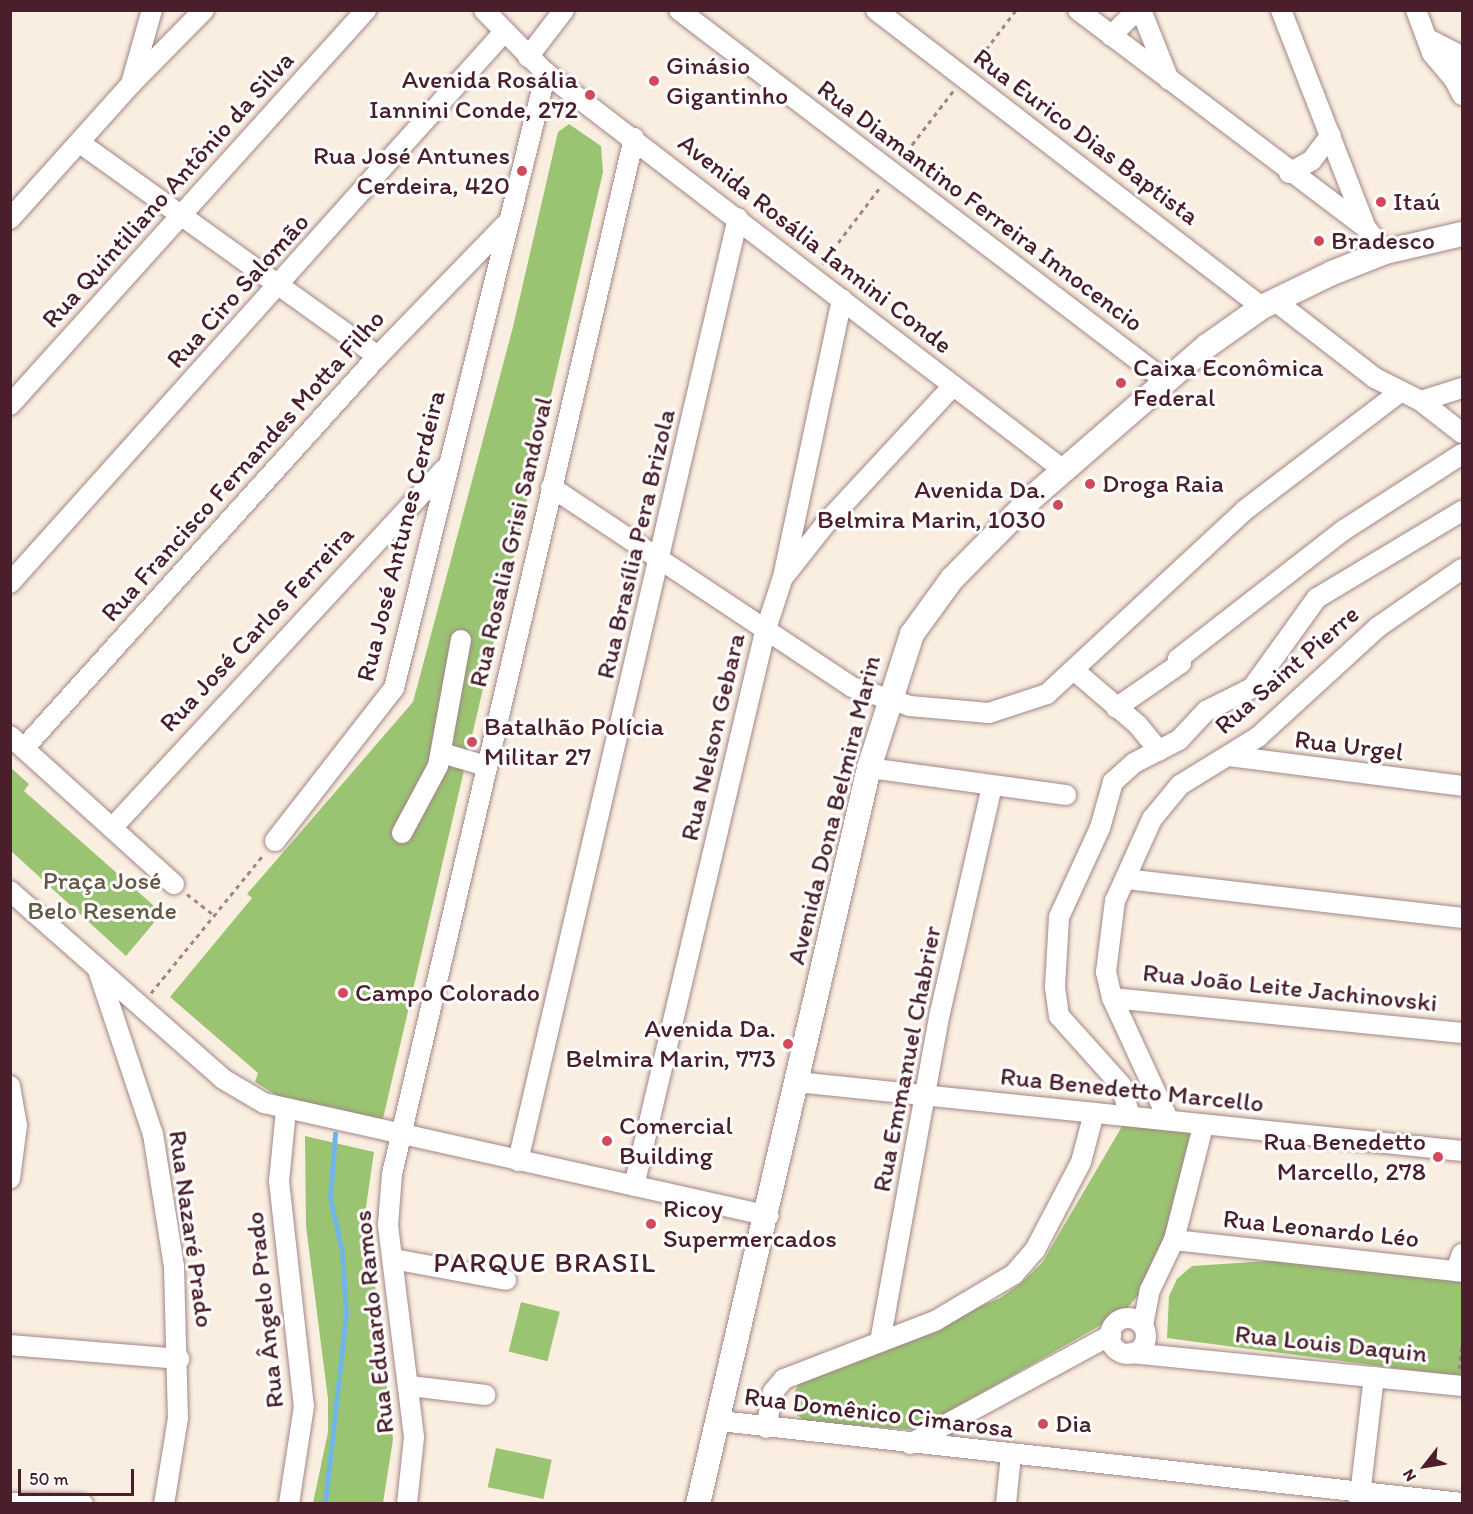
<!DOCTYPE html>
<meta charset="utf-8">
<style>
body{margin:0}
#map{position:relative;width:1473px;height:1514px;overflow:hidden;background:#faeee0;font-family:Itim,sans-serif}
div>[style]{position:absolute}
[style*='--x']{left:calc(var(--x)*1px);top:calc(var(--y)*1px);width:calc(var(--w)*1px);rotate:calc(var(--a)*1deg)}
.green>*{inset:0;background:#9ac471;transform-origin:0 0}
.stream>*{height:4.5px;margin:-2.25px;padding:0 2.25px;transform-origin:2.25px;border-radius:2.25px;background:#6fb6e6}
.path>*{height:3px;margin-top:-1.5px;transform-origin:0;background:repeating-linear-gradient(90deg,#a28686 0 4.5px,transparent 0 9px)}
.roads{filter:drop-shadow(0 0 2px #a28686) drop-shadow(0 0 2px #a28686)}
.minor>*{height:20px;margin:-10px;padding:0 10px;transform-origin:10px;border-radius:10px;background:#fff}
.minor>.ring{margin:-10px;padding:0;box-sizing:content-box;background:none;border:20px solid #fff;border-radius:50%}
.major>*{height:24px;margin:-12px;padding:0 12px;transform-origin:12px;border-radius:12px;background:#fff}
.dots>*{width:16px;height:16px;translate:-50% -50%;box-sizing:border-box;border:3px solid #fff;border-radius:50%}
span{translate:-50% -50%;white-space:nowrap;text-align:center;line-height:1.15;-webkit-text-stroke:6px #fff;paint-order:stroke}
.poi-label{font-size:26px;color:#4a1f2b}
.left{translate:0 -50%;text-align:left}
.right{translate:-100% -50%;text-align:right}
.street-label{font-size:26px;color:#4a1f2b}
.park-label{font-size:26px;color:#665944}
.quarter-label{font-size:28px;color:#4a1f2b;letter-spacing:1.5px}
.frame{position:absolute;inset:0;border:12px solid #4a1f2b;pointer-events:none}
.north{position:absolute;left:1395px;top:1436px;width:60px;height:60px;-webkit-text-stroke:4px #fff;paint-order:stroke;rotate:239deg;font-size:16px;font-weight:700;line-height:24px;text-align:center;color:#4a1f2b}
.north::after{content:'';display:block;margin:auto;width:21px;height:27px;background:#4a1f2b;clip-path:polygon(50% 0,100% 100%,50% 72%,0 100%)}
.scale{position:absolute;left:18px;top:1469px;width:116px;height:27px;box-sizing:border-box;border:3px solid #4a1f2b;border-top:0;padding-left:8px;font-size:18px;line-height:21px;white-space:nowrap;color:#4a1f2b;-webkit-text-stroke:4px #fff;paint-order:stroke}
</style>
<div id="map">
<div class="green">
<i style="clip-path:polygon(569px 124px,601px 146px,603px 172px,382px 1123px,281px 1098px,255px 1082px,258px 1073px,170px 997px,252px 898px,247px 894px,413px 702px,513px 327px,558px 132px)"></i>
<i style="clip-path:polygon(11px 768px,29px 784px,24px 791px,162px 913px,126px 956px,11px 851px)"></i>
<i style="clip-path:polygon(1124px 1123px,1195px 1133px,1166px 1245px,1146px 1286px,1124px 1312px,916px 1430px,807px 1422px,797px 1415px,792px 1397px,799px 1383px,1000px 1298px,1020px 1284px,1042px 1263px)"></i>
<i style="clip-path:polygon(305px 1136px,374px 1152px,366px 1207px,393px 1439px,383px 1503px,313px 1503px,328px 1432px,328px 1399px,306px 1226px)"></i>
<i style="clip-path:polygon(1285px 1260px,1462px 1281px,1462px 1377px,1167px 1338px,1169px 1296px,1177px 1279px,1192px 1266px)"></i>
<i style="left:521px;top:1302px;width:40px;height:51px;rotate:14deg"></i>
<i style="left:496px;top:1448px;width:57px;height:40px;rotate:12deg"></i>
</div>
<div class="stream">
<i style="--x:325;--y:1504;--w:192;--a:-83.7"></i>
<i style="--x:346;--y:1313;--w:60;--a:-93.8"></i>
<i style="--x:342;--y:1253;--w:56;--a:-102.3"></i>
<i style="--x:330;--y:1198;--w:64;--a:-85.5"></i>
</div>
<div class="path">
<i style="--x:975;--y:64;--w:68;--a:-52.8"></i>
<i style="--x:901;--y:159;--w:87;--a:-52.5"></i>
<i style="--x:822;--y:264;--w:98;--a:-52.9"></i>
<i style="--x:187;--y:894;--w:36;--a:38"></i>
<i style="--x:151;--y:993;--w:179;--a:-50.9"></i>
<i style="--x:1459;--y:1369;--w:27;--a:-84"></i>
</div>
<div class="roads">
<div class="minor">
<i style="--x:484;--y:10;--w:88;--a:45.5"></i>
<i style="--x:546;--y:73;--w:650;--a:37.5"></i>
<i style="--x:679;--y:10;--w:609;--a:37.32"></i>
<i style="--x:876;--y:10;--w:487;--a:37.6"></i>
<i style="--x:1078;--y:10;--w:361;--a:37.1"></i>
<i style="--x:1366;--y:228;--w:31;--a:52"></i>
<i style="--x:1141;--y:10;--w:75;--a:68.2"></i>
<i style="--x:1281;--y:10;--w:234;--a:68.7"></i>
<i style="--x:1416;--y:10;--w:46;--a:69.6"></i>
<i style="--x:1432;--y:53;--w:34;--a:50"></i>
<i style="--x:1111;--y:36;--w:37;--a:-45"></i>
<i style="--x:1430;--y:40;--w:36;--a:27"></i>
<i style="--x:528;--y:57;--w:59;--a:-52.5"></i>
<i style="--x:1462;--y:60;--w:21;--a:113"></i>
<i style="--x:1454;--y:79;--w:18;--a:63"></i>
<i style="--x:131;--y:84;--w:104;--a:-45.4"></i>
<i style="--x:80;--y:143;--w:366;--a:35.6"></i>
<i style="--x:1289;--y:173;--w:26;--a:-29"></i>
<i style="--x:1312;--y:160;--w:31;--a:-53"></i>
<i style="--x:10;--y:219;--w:181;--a:-48.1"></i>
<i style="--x:131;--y:84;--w:77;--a:-74.2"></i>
<i style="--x:1274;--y:300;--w:128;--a:37.7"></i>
<i style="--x:1375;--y:378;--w:51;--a:26.6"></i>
<i style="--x:1421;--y:401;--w:52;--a:38"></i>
<i style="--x:1421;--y:401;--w:43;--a:-17.6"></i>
<i style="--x:10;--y:405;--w:532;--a:-47.97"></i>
<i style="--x:551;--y:487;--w:361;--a:33.6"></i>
<i style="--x:852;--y:687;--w:61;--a:18.1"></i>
<i style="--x:910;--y:706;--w:79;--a:5.1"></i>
<i style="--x:989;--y:713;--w:61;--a:-18.1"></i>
<i style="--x:1047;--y:694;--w:270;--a:-42.9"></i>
<i style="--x:1245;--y:510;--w:195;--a:-37.3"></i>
<i style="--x:785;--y:575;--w:66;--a:-51.7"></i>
<i style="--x:826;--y:523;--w:187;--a:-47.2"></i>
<i style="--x:10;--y:583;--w:740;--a:-48.12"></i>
<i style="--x:1075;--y:671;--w:83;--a:40.6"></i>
<i style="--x:1138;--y:725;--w:33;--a:51"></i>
<i style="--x:1116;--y:708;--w:79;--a:-34.7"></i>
<i style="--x:1181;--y:663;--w:5;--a:-127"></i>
<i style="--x:1178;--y:659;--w:210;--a:-37.9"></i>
<i style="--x:1344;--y:530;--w:140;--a:-32.8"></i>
<i style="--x:10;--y:736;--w:221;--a:42.1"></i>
<i style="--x:24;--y:748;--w:528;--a:-47.92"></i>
<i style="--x:378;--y:356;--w:182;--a:-45.9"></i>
<i style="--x:442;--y:753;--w:46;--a:16.5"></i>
<i style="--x:1229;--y:756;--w:235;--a:7.3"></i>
<i style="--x:869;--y:768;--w:199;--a:7.8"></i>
<i style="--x:112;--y:828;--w:490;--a:-47.2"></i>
<i style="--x:402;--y:833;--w:76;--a:-61.8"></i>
<i style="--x:438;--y:766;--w:128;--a:-79.7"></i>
<i style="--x:275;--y:841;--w:194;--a:-52.1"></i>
<i style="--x:394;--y:688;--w:634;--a:-76.12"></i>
<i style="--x:1126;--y:879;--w:338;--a:6.6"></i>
<i style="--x:10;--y:891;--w:284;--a:41.4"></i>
<i style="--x:223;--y:1079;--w:48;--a:30.3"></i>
<i style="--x:264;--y:1103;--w:517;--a:12.61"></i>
<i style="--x:98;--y:970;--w:173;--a:71.5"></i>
<i style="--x:153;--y:1134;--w:135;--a:81"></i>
<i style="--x:174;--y:1267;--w:151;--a:88.5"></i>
<i style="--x:178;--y:1418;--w:87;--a:99.2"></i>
<i style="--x:1112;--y:998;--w:352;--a:5.7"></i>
<i style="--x:797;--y:1082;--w:669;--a:5.92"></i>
<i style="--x:10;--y:1086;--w:40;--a:80"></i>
<i style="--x:17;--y:1125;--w:54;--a:97.4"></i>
<i style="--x:286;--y:1110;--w:71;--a:95.6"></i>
<i style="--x:279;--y:1181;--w:226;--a:83.7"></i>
<i style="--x:304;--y:1406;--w:99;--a:98.7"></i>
<i style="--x:1129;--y:1113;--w:29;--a:-106"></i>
<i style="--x:1121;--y:1085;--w:93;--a:-131.9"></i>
<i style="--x:1059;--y:1016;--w:29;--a:-98"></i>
<i style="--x:1055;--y:987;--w:70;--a:-86.7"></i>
<i style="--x:1059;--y:917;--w:98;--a:-65.3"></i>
<i style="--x:1100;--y:828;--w:48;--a:-74.2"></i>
<i style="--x:1113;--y:782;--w:28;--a:-42"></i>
<i style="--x:1134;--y:763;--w:51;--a:-27.1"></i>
<i style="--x:1179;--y:740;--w:40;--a:-47"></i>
<i style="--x:1206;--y:711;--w:51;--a:-26.6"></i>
<i style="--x:1252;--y:688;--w:111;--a:-54.2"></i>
<i style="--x:1317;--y:598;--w:169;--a:-31"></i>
<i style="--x:1168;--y:1119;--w:133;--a:-114.8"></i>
<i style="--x:1112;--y:998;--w:27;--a:-103"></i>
<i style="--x:1106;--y:972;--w:72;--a:-82.8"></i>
<i style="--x:1115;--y:901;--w:90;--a:-65.7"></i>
<i style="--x:1152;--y:819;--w:44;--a:-50.5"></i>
<i style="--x:1180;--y:785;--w:92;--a:-31.6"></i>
<i style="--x:1258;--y:737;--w:163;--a:-42.5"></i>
<i style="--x:1378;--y:627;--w:102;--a:-34.6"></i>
<i style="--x:518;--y:1161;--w:968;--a:-76.87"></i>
<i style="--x:634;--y:1186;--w:569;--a:-76.7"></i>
<i style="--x:765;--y:632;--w:58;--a:-71.9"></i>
<i style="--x:783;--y:577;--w:284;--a:-78"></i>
<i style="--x:1174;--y:1240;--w:290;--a:6.3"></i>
<i style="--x:393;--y:1259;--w:115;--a:10.5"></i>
<i style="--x:1456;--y:1271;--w:18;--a:-71"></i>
<i class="ring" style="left:1110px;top:1318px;width:16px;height:16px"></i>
<i style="--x:1143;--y:1325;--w:36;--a:-79"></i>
<i style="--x:1150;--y:1290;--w:55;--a:-64.4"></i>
<i style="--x:1174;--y:1240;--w:118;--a:-75.7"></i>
<i style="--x:880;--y:1342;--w:334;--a:-79.7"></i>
<i style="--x:940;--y:1013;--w:233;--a:-77.1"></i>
<i style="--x:10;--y:1345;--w:170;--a:4.7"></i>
<i style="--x:1131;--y:1353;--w:333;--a:5.7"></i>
<i style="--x:410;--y:1386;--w:76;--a:6.8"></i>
<i style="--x:720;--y:1421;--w:747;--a:6.31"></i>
<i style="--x:766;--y:1428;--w:37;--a:-79"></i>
<i style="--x:773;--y:1392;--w:17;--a:-50"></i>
<i style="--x:784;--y:1379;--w:162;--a:-21"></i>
<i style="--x:935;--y:1321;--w:92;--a:-30.7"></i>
<i style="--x:1014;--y:1274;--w:32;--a:-49"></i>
<i style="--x:1035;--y:1250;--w:99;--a:-62.4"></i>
<i style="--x:1081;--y:1162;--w:51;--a:-75.1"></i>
<i style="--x:910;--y:1444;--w:229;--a:-28.5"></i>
<i style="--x:10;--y:1503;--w:73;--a:0.8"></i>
<i style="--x:407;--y:1504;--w:67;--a:-84"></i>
<i style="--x:414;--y:1437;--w:214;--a:-97"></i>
<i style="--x:388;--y:1225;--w:51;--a:-85.5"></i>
<i style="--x:392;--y:1174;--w:1064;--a:-76.85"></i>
<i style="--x:1006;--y:1504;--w:49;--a:-84.2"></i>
<i style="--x:1359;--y:1504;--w:128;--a:-83.3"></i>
</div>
<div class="major">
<i style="--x:698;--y:1504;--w:756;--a:-76.92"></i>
<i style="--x:869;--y:768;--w:141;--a:-72.2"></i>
<i style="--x:912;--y:634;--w:68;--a:-54"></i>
<i style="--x:952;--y:579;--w:115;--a:-45.4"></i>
<i style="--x:1033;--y:497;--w:230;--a:-41"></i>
<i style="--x:1207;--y:346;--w:67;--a:-35.3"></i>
<i style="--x:1262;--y:307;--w:78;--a:-25.9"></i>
<i style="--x:1332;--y:273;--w:57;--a:-21.6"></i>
<i style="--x:1385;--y:252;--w:79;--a:-13.2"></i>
</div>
</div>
<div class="dots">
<i style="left:654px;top:81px;background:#d1495b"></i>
<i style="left:590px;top:95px;background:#d1495b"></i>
<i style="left:522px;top:171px;background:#d1495b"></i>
<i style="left:1381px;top:202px;background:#d1495b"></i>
<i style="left:1319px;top:241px;background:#d1495b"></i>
<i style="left:1121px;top:383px;background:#d1495b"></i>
<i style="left:1090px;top:484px;background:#d1495b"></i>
<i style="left:1058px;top:505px;background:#d1495b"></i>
<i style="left:472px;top:742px;background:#d1495b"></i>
<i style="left:343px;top:993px;background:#d1495b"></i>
<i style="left:788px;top:1044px;background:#d1495b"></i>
<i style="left:607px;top:1141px;background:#d1495b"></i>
<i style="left:1438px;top:1157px;background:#d1495b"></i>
<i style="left:651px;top:1224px;background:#d1495b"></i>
<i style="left:1043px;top:1424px;background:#d1495b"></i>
</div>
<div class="poi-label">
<span class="left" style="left:666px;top:81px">Ginásio<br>Gigantinho</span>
<span class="right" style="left:578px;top:95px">Avenida Rosália<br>Iannini Conde, 272</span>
<span class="right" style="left:510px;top:171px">Rua José Antunes<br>Cerdeira, 420</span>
<span class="left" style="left:1393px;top:202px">Itaú</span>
<span class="left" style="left:1331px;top:241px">Bradesco</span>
<span class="left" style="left:1133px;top:383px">Caixa Econômica<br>Federal</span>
<span class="left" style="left:1102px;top:484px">Droga Raia</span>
<span class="right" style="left:1046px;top:505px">Avenida Da.<br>Belmira Marin, 1030</span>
<span class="left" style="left:484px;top:742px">Batalhão Polícia<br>Militar 27</span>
<span class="left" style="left:355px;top:993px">Campo Colorado</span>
<span class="right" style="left:776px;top:1044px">Avenida Da.<br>Belmira Marin, 773</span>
<span class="left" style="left:619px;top:1141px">Comercial<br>Building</span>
<span class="right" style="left:1426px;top:1157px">Rua Benedetto<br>Marcello, 278</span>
<span class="left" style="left:663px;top:1224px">Ricoy<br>Supermercados</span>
<span class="left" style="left:1055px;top:1424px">Dia</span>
</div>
<div class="street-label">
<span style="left:1086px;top:137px;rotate:37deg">Rua Eurico Dias Baptista</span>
<span style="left:168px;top:190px;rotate:-48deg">Rua Quintiliano Antônio da Silva</span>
<span style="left:980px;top:206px;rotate:37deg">Rua Diamantino Ferreira Innocencio</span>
<span style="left:815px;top:244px;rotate:38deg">Avenida Rosália Iannini Conde</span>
<span style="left:238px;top:291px;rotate:-48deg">Rua Ciro Salomão</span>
<span style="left:243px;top:466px;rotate:-48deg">Rua Francisco Fernandes Motta Filho</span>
<span style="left:401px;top:536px;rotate:-76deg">Rua José Antunes Cerdeira</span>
<span style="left:511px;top:542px;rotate:-77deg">Rua Rosalia Grisi Sandoval</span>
<span style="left:636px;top:544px;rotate:-77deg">Rua Brasília Pera Brizola</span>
<span style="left:257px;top:629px;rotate:-47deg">Rua José Carlos Ferreira</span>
<span style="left:1287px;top:670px;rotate:-41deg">Rua Saint Pierre</span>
<span style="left:713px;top:737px;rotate:-77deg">Rua Nelson Gebara</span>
<span style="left:1349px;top:746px;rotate:7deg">Rua Urgel</span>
<span style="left:834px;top:810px;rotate:-76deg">Avenida Dona Belmira Marin</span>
<span style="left:1290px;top:988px;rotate:6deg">Rua João Leite Jachinovski</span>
<span style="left:907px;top:1059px;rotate:-79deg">Rua Emmanuel Chabrier</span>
<span style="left:1132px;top:1090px;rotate:6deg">Rua Benedetto Marcello</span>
<span style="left:191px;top:1229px;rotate:82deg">Rua Nazaré Prado</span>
<span style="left:1321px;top:1229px;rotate:6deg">Rua Leonardo Léo</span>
<span style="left:265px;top:1310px;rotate:-96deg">Rua Ângelo Prado</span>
<span style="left:374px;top:1322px;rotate:-96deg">Rua Eduardo Ramos</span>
<span style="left:1331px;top:1344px;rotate:6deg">Rua Louis Daquin</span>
<span style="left:879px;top:1413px;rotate:7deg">Rua Domênico Cimarosa</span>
</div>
<div class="park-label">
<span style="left:102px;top:896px">Praça José<br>Belo Resende</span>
</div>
<div class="quarter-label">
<span style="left:545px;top:1262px">PARQUE BRASIL</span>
</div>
<div class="frame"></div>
<div class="north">N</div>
<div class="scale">50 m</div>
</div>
